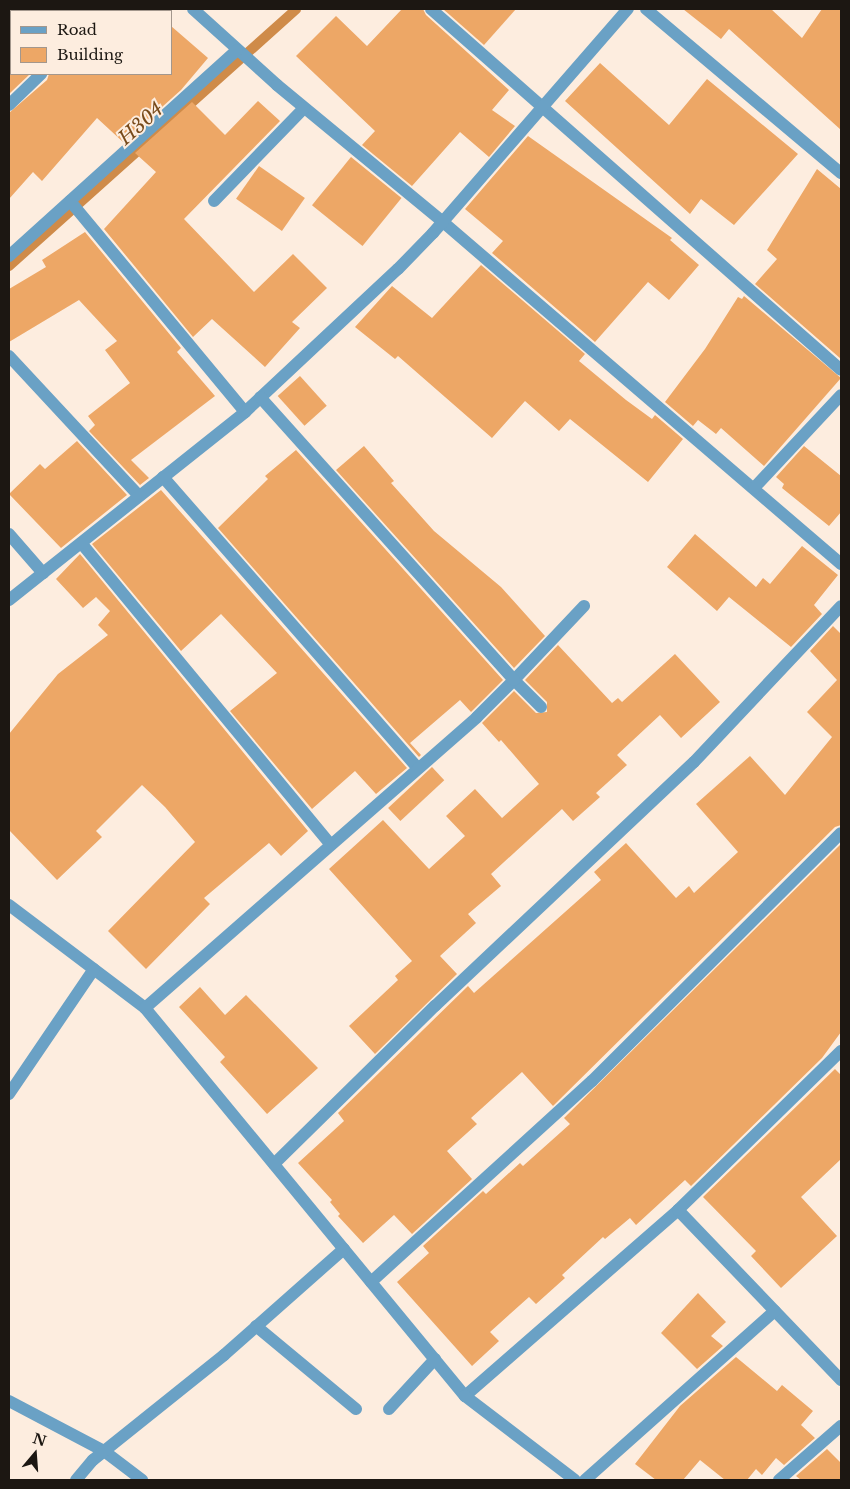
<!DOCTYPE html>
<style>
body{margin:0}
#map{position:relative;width:850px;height:1489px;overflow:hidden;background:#fdeddf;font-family:"Libre Baskerville",serif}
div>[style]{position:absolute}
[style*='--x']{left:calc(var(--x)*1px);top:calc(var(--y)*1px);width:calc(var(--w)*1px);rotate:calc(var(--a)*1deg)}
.stream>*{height:10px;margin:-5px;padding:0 5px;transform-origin:5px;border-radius:5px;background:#cf8b49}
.building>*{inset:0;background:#eda766;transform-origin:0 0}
.minor>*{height:12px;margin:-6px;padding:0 6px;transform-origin:6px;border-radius:6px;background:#6aa1c5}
span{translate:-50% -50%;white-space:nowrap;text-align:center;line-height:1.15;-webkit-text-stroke:4px #fdeddf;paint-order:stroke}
.water-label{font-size:19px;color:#784a1a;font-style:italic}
.frame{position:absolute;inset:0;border:10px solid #1c1712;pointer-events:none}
.legend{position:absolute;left:10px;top:10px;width:162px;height:65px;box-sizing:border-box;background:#fdeddf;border:1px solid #a3978d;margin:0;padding:6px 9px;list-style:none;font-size:15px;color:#1c1712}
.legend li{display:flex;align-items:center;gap:10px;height:25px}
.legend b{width:25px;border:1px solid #a3978d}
.north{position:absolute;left:10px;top:1429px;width:50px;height:50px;-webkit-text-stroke:4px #fdeddf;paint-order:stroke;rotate:18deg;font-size:14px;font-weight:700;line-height:20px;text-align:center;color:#1c1712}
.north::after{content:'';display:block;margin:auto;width:18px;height:22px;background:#1c1712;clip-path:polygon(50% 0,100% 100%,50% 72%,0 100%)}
</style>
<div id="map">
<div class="stream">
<i style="--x:9;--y:266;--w:385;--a:-41.8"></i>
</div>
<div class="building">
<i style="clip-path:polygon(402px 9px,423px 9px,426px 15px,509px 90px,492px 110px,515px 126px,489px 157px,460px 132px,412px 186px,362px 145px,375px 131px,296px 56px,336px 16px,367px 46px)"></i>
<i style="clip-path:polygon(443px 9px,516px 9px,484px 45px)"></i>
<i style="clip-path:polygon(683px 9px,771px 9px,802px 38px,822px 9px,841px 9px,841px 130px,729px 29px,721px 39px)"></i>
<i style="clip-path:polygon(171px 26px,208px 58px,181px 90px,123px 142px,97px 118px,42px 181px,33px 172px,9px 199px,9px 113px,47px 80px,49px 74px,171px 74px)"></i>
<i style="clip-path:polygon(600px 63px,669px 125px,707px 79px,798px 154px,734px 225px,701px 199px,690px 214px,565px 101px)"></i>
<i style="clip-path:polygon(9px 74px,30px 74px,9px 94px)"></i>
<i style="clip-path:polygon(258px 101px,280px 121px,184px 219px,254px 292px,293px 254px,327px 288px,292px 322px,300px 328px,265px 367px,212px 319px,193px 337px,104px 229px,156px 172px,135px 153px,192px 102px,225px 135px)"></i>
<i style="clip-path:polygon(528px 136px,672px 238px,670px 240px,699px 265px,669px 300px,648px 282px,595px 342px,492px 253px,503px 241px,465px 209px)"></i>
<i style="left:351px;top:157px;width:65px;height:62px;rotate:39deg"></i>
<i style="left:259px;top:166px;width:56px;height:40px;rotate:35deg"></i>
<i style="clip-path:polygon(817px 169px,841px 189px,841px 359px,755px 284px,777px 259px,767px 250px)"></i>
<i style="clip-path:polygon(85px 232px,181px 348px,177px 352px,215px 396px,131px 460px,149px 478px,140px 485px,89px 431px,95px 425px,88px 416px,130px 383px,105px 350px,117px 341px,79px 300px,9px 342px,9px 289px,46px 267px,42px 260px)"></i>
<i style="clip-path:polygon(481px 265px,585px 354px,579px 361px,626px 400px,652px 419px,655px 415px,683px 439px,648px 482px,570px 419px,559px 431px,525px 401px,492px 438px,398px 356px,395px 359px,355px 327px,392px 286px,432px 318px)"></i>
<i style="clip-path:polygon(744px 296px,841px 378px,764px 466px,721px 428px,716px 434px,698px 420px,693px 426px,665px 402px,705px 349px,738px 297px,742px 299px)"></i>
<i style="left:300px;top:376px;width:40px;height:30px;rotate:48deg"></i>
<i style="clip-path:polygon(77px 441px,127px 495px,61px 548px,9px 494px,40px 464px,45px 469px)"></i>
<i style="clip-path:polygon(364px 446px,394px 481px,391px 483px,434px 531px,501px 587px,545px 636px,514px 668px,336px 470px)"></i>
<i style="clip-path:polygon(804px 446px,841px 476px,841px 512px,829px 526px,782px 488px,784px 484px,776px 477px)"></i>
<i style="clip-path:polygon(296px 450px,503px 680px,471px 712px,460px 700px,410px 743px,421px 755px,419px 757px,218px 528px,268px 479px,265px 476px)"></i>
<i style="clip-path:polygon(161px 490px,407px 768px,376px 794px,355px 771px,312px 809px,230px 711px,277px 673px,221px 614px,181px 651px,92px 544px)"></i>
<i style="clip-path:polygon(695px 534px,756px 587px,763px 578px,770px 584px,802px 546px,838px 575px,814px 605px,822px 614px,791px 647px,729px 597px,717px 611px,667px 567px)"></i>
<i style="clip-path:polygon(80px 554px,308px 831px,281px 856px,269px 843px,204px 898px,210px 904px,146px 969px,108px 931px,195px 842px,165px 807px,142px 785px,96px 831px,102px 837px,57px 880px,9px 830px,9px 734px,58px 674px,108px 635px,98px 625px,110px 611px,96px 597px,83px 608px,56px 579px)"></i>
<i style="clip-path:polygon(833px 626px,841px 634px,841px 825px,835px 827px,553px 1106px,522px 1072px,471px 1118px,477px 1124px,447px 1151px,472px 1179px,412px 1234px,394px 1215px,363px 1243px,338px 1216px,340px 1214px,330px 1202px,332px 1200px,298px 1163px,344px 1121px,338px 1113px,468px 986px,474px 993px,601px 880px,594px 872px,626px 843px,676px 898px,689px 886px,694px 893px,738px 852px,696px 804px,750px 756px,785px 795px,832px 737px,807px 712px,837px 680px,810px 651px)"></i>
<i style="clip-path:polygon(558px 645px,612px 703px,618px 698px,622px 702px,675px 654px,720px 702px,681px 738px,660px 715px,617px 755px,627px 765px,596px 793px,600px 797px,573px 821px,562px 809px,491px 874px,501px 886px,468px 914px,476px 923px,440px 956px,457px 974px,375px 1054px,349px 1026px,398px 980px,395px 976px,412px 961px,329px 869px,383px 820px,429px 869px,465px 836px,446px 816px,475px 789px,502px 818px,539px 784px,501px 740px,499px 742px,482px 723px,514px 691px,536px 713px,547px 712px,547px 702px,525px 680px)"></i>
<i style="left:432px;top:767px;width:18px;height:60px;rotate:47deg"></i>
<i style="clip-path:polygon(841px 844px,841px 1032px,822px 1058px,691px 1186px,685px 1180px,636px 1225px,630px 1218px,605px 1239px,603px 1237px,562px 1275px,565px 1278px,536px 1304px,529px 1297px,490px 1332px,499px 1341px,472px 1366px,397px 1282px,429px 1253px,423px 1246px,483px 1191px,486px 1194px,520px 1163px,523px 1166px,570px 1124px,564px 1118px)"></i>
<i style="clip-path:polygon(200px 987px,225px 1015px,246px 995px,318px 1068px,267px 1114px,220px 1062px,225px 1057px,179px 1007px)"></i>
<i style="clip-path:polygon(835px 1069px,841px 1075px,841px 1159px,801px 1197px,837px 1236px,781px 1288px,751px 1256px,756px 1251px,703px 1197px)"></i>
<i style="clip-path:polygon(698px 1293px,726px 1322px,711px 1336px,723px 1346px,697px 1369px,661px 1333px)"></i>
<i style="clip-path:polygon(736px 1357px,777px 1391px,782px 1385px,813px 1411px,801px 1425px,815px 1438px,784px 1465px,776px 1458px,762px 1475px,756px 1469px,747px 1480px,725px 1480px,700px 1460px,683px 1480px,656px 1480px,635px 1464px,680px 1406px)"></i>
<i style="clip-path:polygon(827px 1449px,841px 1463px,841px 1480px,801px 1480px,796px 1476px)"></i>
</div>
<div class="minor">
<i style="--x:193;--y:9;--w:113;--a:42.1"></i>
<i style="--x:277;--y:85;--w:215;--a:39.5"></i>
<i style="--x:443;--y:222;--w:525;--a:40.67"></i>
<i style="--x:431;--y:9;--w:546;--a:41.36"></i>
<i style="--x:646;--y:9;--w:255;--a:40.1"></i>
<i style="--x:105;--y:11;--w:3;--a:-45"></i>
<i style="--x:9;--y:105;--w:45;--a:-44.1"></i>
<i style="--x:70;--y:201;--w:274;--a:50.3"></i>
<i style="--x:214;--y:201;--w:129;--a:-45.9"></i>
<i style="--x:9;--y:256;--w:307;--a:-42.1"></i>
<i style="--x:9;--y:356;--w:191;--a:47.1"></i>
<i style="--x:163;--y:477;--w:387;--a:48.8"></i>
<i style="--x:754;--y:488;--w:127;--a:-46.9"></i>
<i style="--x:9;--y:534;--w:52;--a:48.9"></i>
<i style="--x:82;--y:544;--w:389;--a:50.4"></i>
<i style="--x:9;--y:600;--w:302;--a:-38.5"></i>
<i style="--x:245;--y:412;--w:209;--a:-43.1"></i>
<i style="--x:398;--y:269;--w:50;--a:-45.8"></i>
<i style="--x:433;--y:233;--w:297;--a:-49"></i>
<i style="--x:541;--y:707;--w:38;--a:-135"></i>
<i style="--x:514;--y:680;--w:102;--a:-46.6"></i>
<i style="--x:9;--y:905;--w:171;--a:37.1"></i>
<i style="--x:145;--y:1008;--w:503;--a:50.49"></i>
<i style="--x:465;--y:1396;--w:283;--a:-41.1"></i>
<i style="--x:678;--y:1210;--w:236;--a:46.2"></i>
<i style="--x:145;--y:1008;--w:441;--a:-41.2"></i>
<i style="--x:477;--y:717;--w:52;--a:-45"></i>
<i style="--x:514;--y:680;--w:380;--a:-131.9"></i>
<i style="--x:9;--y:1094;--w:151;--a:-55.8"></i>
<i style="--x:274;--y:1164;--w:226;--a:-44.5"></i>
<i style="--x:435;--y:1006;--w:356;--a:-43.3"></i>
<i style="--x:694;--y:762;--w:214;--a:-46.7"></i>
<i style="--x:678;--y:1210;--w:228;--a:-44.3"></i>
<i style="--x:371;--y:1282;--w:299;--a:-42.3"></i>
<i style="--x:592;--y:1081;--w:351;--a:-44.9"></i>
<i style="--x:256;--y:1326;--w:130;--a:39.7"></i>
<i style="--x:465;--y:1396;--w:138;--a:37.4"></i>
<i style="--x:9;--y:1401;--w:107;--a:27.8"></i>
<i style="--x:104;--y:1451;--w:48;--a:37.3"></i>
<i style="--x:389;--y:1409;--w:68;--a:-47.4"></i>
<i style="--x:76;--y:1480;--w:26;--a:-50"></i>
<i style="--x:93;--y:1460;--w:168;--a:-38.7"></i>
<i style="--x:224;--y:1355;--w:160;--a:-41.5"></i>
<i style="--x:585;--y:1480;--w:254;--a:-41.7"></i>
<i style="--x:779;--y:1480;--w:82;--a:-41.1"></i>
</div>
<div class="water-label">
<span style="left:141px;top:124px;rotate:-42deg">H304</span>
</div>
<div class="frame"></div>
<ul class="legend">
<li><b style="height:6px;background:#6aa1c5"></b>Road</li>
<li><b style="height:14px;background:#eda766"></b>Building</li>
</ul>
<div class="north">N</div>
</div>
